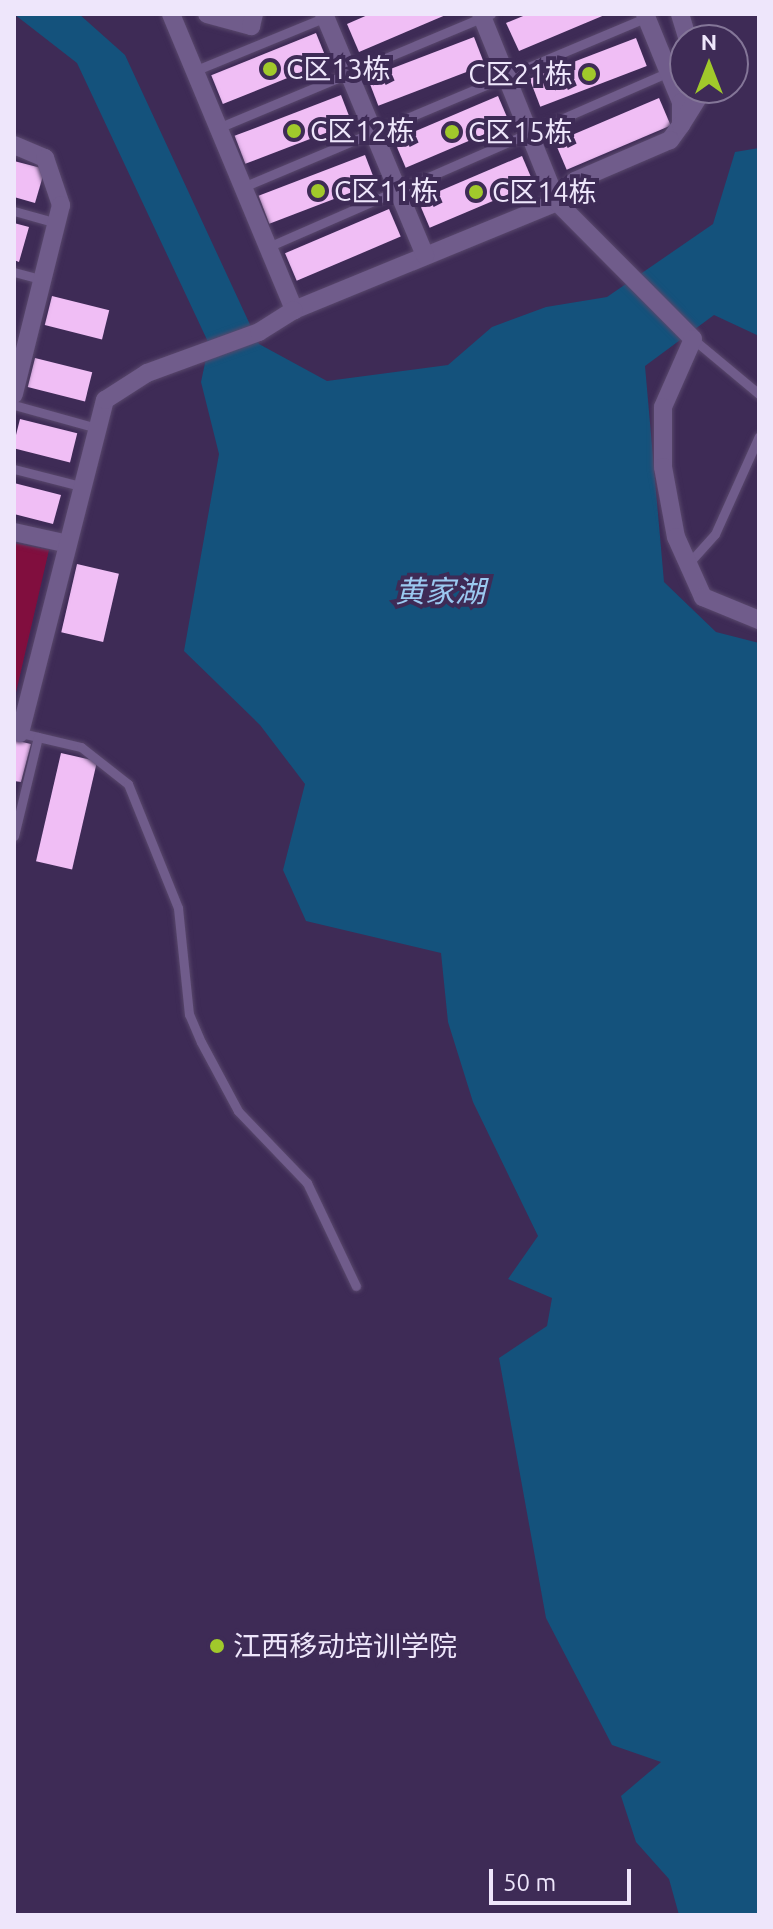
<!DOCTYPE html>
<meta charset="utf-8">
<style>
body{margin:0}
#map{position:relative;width:773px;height:1929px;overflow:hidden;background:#3e2b56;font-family:Ubuntu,"Noto Sans SC",sans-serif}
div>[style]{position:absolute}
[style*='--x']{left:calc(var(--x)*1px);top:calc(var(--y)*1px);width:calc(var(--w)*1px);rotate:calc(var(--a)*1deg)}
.green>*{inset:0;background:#810e3e}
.water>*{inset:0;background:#14527c}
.building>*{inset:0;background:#f0bef5;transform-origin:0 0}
.roads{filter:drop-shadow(0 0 2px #59486c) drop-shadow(0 0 2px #59486c)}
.service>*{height:9px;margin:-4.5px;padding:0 4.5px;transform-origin:4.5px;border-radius:4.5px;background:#705c8b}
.minor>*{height:18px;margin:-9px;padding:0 9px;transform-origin:9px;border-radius:9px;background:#705c8b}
.dots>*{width:22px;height:22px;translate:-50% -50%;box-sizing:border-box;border:4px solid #3e2b56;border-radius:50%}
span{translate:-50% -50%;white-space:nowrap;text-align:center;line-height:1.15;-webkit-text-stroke:8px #3e2b56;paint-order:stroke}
.poi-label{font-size:28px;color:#eee6fb}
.left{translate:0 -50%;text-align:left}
.right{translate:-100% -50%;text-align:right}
.water-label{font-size:30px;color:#9bc9f0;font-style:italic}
.frame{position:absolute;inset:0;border:16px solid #eee6fb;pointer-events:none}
.north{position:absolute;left:669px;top:24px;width:80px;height:80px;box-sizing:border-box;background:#3e2b56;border:2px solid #847698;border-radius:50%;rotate:0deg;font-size:22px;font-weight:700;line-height:32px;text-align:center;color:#eee6fb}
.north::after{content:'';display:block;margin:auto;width:28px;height:36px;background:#a1c92b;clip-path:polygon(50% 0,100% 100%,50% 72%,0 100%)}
.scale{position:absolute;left:489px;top:1869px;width:142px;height:36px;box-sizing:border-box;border:4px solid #eee6fb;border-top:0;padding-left:10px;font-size:24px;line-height:28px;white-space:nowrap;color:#eee6fb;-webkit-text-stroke:6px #3e2b56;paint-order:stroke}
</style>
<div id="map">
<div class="green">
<i style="clip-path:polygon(14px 543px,49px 550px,14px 701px)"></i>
</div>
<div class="water">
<i style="clip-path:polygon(14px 14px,79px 14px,125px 55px,259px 344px,327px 381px,448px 365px,492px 327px,546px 307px,607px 297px,713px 224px,735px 152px,759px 148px,759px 336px,714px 315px,645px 366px,664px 582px,716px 632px,759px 643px,759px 1915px,679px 1915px,669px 1879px,636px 1842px,621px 1796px,661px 1762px,612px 1745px,546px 1618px,499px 1358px,547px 1326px,552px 1298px,508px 1279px,538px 1236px,473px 1102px,448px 1022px,441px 953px,306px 921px,283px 870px,305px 784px,260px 725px,184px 651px,219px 454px,201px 382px,209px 344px,77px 63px)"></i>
</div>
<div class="building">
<i style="clip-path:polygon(370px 14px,448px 14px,359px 52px,347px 24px)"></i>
<i style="clip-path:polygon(528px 14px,607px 14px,519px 51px,506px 23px)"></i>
<i style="left:316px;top:33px;width:31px;height:113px;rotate:68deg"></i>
<i style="left:474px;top:37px;width:30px;height:114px;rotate:69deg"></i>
<i style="left:636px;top:38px;width:30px;height:114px;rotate:69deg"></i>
<i style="left:341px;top:95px;width:30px;height:114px;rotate:69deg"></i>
<i style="left:498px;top:96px;width:30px;height:113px;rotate:67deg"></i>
<i style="left:659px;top:98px;width:30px;height:113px;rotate:67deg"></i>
<i style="left:365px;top:155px;width:30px;height:114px;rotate:69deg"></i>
<i style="left:522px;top:156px;width:30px;height:113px;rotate:67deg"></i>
<i style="clip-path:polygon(14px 161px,45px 169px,35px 203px,14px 197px)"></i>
<i style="left:389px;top:209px;width:30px;height:113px;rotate:67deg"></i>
<i style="clip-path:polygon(14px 223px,29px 227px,19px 262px,14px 260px)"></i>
<i style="left:52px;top:296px;width:59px;height:30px;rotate:14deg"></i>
<i style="left:35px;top:358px;width:59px;height:30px;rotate:14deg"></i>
<i style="left:20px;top:419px;width:59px;height:30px;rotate:14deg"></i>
<i style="clip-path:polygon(14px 483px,61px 495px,53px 524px,14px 514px)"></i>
<i style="left:77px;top:564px;width:43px;height:70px;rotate:13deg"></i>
<i style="clip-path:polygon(14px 740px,31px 744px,21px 782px,14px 781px)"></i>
<i style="left:61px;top:753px;width:37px;height:111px;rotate:13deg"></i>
</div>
<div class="roads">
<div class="service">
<i style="--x:194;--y:71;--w:145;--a:-22.3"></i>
<i style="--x:218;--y:128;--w:296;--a:-22.7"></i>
<i style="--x:243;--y:187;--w:437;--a:-22.8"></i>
<i style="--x:14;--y:211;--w:45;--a:15.6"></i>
<i style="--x:268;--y:247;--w:437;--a:-23.6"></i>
<i style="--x:14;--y:272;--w:30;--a:15"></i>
<i style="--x:693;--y:339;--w:86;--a:39.8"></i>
<i style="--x:14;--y:405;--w:86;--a:15.5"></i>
<i style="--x:14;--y:469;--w:68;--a:14.4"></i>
<i style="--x:688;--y:564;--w:40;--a:-48"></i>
<i style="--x:715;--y:534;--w:107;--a:-65.8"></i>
<i style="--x:17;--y:732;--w:66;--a:13.2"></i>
<i style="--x:81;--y:747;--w:60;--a:38.2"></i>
<i style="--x:128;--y:784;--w:134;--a:68"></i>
<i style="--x:178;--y:908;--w:107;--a:84.1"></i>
<i style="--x:189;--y:1014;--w:30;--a:67"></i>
<i style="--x:201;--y:1042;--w:78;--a:61.8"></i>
<i style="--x:238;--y:1111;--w:100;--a:46.2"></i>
<i style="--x:307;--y:1183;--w:114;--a:64.6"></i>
<i style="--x:14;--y:836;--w:102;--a:-76.4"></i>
</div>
<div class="minor">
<i style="--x:171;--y:14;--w:321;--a:67.4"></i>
<i style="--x:294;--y:310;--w:284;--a:-22.3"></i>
<i style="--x:557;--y:202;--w:203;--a:-112"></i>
<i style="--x:207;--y:14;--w:46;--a:15.3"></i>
<i style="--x:251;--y:26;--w:12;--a:-76"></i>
<i style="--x:324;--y:14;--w:262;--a:67.3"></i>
<i style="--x:645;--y:14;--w:95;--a:67.8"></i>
<i style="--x:681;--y:102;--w:23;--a:90"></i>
<i style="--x:681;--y:125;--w:19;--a:126"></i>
<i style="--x:670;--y:140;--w:103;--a:156.7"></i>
<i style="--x:575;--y:181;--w:28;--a:131"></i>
<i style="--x:557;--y:202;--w:193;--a:45.2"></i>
<i style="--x:693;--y:339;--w:74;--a:113.8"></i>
<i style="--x:663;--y:407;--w:60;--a:90"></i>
<i style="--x:663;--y:467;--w:71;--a:79.5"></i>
<i style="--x:676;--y:537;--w:66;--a:65.8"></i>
<i style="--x:703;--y:597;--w:61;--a:22.3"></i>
<i style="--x:680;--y:14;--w:27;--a:73"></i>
<i style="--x:681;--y:125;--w:44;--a:-58.1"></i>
<i style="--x:14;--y:145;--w:34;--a:23"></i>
<i style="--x:45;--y:158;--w:50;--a:71.2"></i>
<i style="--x:61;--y:205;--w:195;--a:104"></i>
<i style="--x:14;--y:532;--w:51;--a:12.4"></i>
<i style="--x:20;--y:733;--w:344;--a:-75.7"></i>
<i style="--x:105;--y:400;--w:50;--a:-32.7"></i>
<i style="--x:147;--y:373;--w:119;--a:-20.1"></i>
<i style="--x:259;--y:332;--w:41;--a:-32.2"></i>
</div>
</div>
<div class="dots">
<i style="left:270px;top:69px;background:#a1c92b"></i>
<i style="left:589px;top:74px;background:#a1c92b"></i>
<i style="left:294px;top:131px;background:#a1c92b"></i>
<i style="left:452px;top:132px;background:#a1c92b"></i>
<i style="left:318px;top:191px;background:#a1c92b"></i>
<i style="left:476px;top:192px;background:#a1c92b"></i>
<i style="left:217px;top:1646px;background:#a1c92b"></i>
</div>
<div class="poi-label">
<span class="left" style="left:286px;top:69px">C区13栋</span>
<span class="right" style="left:573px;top:74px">C区21栋</span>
<span class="left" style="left:310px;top:131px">C区12栋</span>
<span class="left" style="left:468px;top:132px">C区15栋</span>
<span class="left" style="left:334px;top:191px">C区11栋</span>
<span class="left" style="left:492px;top:192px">C区14栋</span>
<span class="left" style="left:233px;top:1646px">江西移动培训学院</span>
</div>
<div class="water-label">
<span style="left:440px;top:591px">黄家湖</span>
</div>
<div class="frame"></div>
<div class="north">N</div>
<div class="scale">50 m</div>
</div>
